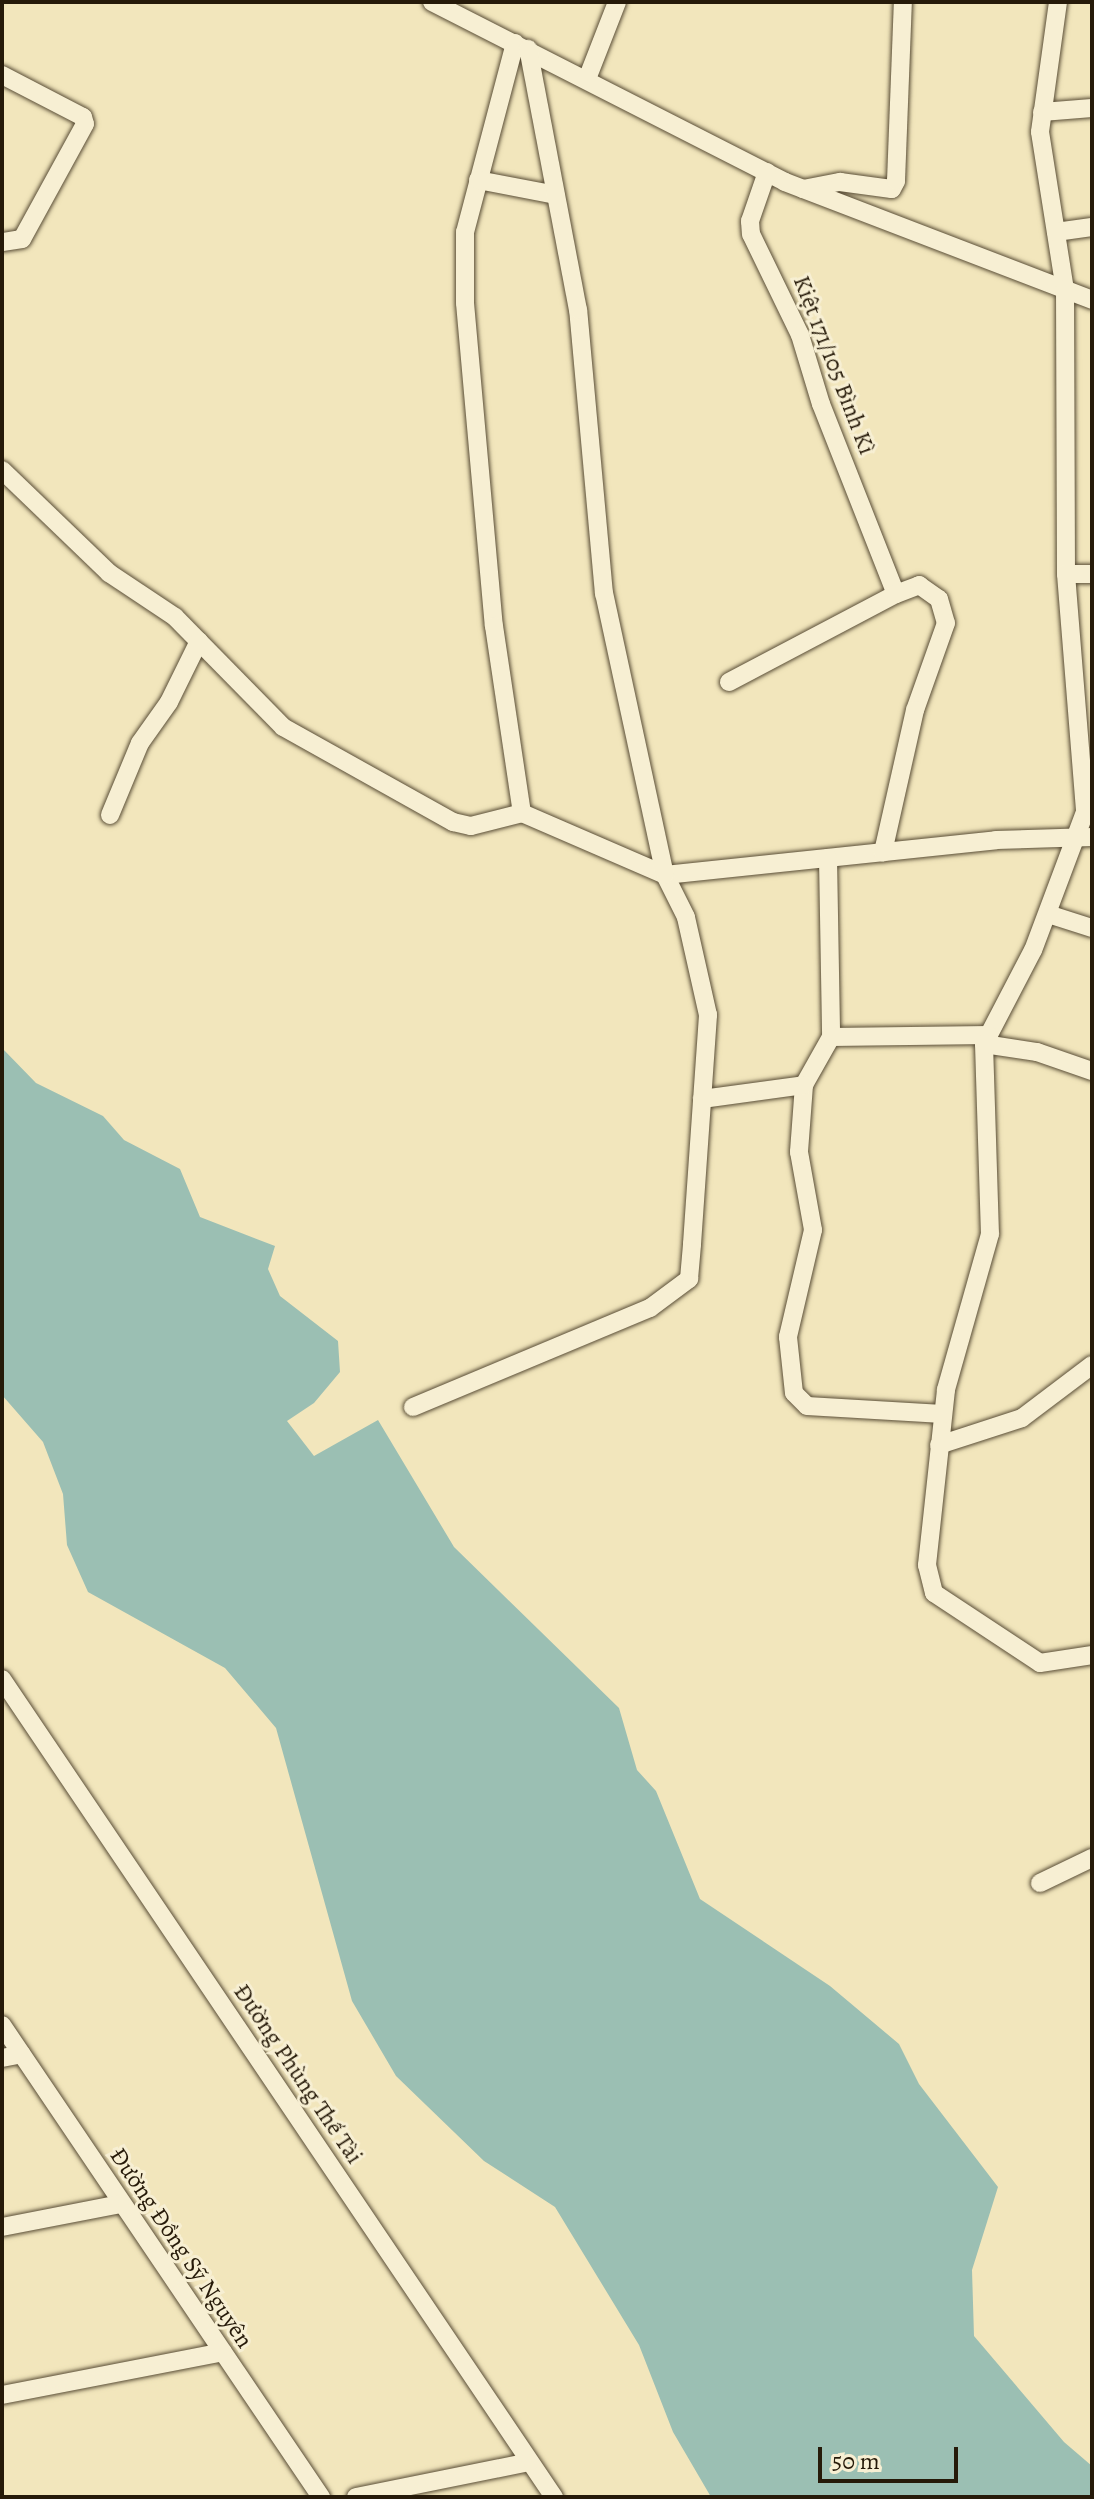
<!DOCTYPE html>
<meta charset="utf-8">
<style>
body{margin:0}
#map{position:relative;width:1094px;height:2499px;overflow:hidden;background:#f2e6bc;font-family:Alegreya,serif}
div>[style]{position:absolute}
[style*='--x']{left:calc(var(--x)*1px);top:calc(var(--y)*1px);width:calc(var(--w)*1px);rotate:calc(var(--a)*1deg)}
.water>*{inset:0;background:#9bbfb3}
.roads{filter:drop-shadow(0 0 2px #594d36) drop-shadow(0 0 2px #594d36)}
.street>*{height:18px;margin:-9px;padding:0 9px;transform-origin:9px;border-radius:9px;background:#f7efd3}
span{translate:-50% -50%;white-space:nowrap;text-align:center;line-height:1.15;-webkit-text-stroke:6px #f7efd3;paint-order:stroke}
.street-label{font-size:24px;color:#261a09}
.frame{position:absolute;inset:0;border:4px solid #261a09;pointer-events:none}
.scale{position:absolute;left:818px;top:2447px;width:140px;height:36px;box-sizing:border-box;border:4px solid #261a09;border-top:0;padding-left:10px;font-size:24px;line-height:28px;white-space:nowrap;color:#261a09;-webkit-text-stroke:6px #f7efd3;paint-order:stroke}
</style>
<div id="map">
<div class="water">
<i style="clip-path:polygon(2px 1048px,36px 1083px,103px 1116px,124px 1140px,180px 1169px,200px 1217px,275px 1246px,268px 1269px,280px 1296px,338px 1341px,340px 1372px,314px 1403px,287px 1421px,314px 1456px,378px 1420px,454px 1547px,619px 1708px,637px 1770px,656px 1791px,700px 1899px,830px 1986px,899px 2044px,919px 2084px,998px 2187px,972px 2270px,974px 2336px,1064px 2442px,1092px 2466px,1092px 2497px,711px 2497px,673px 2432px,639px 2345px,555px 2207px,484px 2161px,396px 2076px,352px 2001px,276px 1728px,225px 1668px,88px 1592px,67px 1545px,63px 1494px,43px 1442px,2px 1395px)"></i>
</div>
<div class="roads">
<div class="street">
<i style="--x:432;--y:2;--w:396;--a:27"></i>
<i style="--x:785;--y:182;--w:329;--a:21"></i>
<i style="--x:1058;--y:2;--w:131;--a:97.9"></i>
<i style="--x:1040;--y:132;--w:159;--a:81"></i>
<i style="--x:1065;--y:289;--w:285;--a:89.8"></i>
<i style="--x:1066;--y:574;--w:239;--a:85.4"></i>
<i style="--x:1085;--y:812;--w:147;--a:110.6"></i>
<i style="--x:1033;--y:950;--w:106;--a:117.5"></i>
<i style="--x:984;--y:1044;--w:190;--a:88.2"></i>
<i style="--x:990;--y:1234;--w:162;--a:105.8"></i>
<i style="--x:946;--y:1390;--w:176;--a:96.2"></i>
<i style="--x:927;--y:1565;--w:29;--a:76"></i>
<i style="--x:934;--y:1593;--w:127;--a:33.4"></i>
<i style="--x:1040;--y:1663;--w:53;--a:-8.7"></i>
<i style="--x:515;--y:43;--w:196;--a:104.8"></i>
<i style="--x:465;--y:232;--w:71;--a:90"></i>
<i style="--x:465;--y:303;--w:324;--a:84.9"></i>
<i style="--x:494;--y:626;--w:189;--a:81.5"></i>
<i style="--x:2;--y:75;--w:91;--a:27.4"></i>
<i style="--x:83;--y:117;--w:7;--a:74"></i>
<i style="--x:85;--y:124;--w:131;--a:118.7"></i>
<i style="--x:22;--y:239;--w:20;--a:171"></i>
<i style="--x:587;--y:79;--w:83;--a:-68.7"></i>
<i style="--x:1042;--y:112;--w:50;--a:-4.6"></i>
<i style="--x:767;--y:172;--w:52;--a:109.1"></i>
<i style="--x:750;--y:221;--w:13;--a:86"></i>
<i style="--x:751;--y:234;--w:112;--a:64.1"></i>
<i style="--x:800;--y:335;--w:72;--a:73.1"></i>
<i style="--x:821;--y:404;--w:204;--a:68.5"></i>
<i style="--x:478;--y:180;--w:79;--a:10.9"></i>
<i style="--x:803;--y:189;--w:38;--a:-11"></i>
<i style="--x:840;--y:182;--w:52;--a:7.7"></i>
<i style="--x:892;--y:189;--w:9;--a:-63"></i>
<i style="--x:896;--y:181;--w:179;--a:-87.8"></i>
<i style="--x:1056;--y:232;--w:36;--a:-8"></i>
<i style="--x:2;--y:470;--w:149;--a:43.9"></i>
<i style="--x:109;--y:573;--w:79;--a:33.7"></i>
<i style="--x:175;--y:617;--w:154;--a:45.5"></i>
<i style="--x:283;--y:727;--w:195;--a:29.2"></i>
<i style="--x:453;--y:822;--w:18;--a:13"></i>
<i style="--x:471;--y:826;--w:53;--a:-14.3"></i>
<i style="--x:522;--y:813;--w:156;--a:23.4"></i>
<i style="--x:665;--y:875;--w:333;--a:-6"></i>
<i style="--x:996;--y:840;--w:96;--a:-1.8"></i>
<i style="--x:1066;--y:574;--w:26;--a:0"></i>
<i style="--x:729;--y:682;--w:189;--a:-27.8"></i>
<i style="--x:896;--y:594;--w:25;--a:-21"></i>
<i style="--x:919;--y:585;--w:24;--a:35"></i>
<i style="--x:939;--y:599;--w:25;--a:74"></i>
<i style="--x:946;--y:623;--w:92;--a:109.6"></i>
<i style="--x:915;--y:710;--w:146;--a:102.7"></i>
<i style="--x:110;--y:815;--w:78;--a:-67.4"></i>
<i style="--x:140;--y:743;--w:50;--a:-54.7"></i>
<i style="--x:169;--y:702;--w:68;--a:-63.8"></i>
<i style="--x:828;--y:858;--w:179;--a:89"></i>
<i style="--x:831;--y:1037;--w:55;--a:119.4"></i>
<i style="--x:804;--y:1085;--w:67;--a:94.3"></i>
<i style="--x:799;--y:1152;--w:79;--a:79.8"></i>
<i style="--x:813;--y:1230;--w:110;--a:103.2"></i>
<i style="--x:788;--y:1337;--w:56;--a:83.9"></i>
<i style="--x:794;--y:1393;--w:18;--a:45"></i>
<i style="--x:807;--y:1406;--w:136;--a:3.4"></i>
<i style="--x:1048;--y:914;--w:46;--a:17.7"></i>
<i style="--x:831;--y:1037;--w:158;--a:-0.7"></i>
<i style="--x:984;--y:1044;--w:54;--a:8.6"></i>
<i style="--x:1037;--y:1052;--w:58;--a:19.1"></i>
<i style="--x:702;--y:1099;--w:103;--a:-7.8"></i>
<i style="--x:413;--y:1407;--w:257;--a:-22.7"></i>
<i style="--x:650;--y:1308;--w:49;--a:-36.6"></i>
<i style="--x:689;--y:1279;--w:35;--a:-85"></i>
<i style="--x:692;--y:1244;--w:230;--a:-86"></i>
<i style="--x:708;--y:1015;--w:100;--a:-102.7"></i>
<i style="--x:686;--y:917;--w:47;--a:-116.6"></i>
<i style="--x:665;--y:875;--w:288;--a:-102.2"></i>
<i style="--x:604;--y:594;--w:285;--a:-95.2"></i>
<i style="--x:578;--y:310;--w:266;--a:-100.8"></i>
<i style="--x:939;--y:1445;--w:87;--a:-18"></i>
<i style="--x:1022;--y:1418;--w:88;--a:-37.1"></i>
<i style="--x:2;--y:1679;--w:987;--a:55.99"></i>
<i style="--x:1040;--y:1883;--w:58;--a:-25.7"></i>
<i style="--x:2;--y:2025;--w:570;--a:55.95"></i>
<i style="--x:2;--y:2058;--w:20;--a:-11"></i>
<i style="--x:2;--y:2227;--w:120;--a:-11"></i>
<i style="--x:2;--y:2395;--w:225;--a:-11"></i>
<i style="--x:356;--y:2497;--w:177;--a:-11.4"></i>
</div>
</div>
<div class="street-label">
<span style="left:834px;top:365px;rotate:69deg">Kiệt 171/105 Bình Kì</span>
<span style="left:298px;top:2074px;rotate:56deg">Đường Phùng Thế Tài</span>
<span style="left:181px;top:2248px;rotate:56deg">Đường Đồng Sỹ Nguyên</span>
</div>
<div class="frame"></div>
<div class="scale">50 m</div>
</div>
